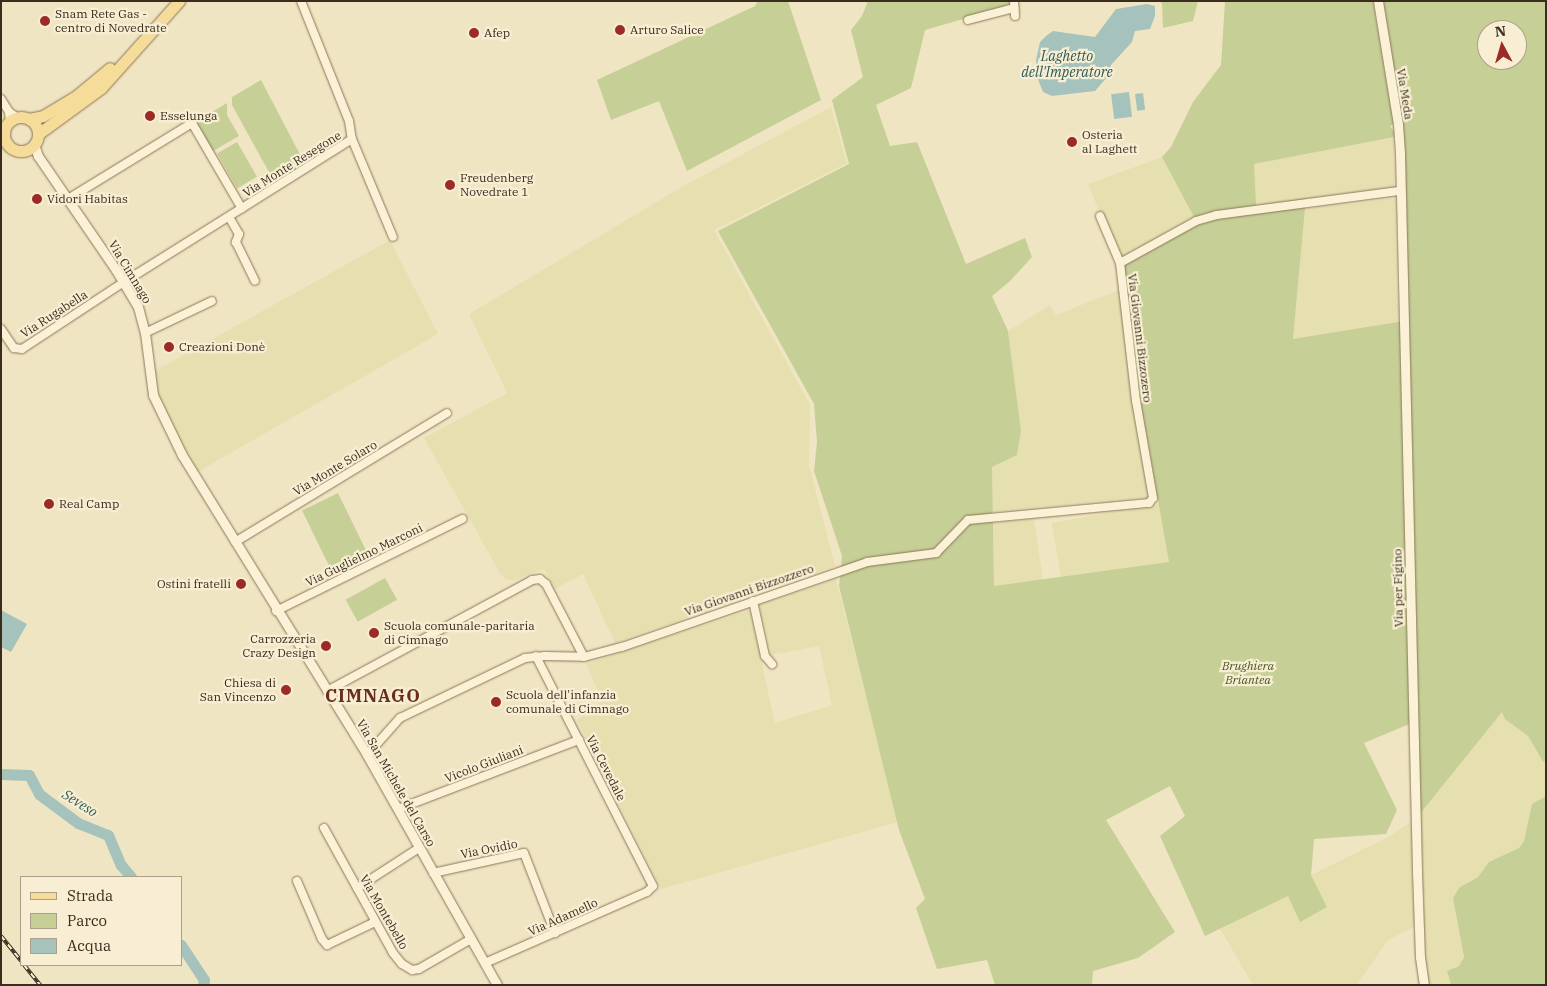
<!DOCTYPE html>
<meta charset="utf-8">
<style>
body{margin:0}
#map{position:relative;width:1547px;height:986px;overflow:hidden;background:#f0e5c3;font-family:"IBM Plex Serif",serif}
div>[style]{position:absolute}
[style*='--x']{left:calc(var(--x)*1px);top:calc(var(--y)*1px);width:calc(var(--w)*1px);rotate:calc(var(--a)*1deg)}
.farmland>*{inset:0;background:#e6e0b0;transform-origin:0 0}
.green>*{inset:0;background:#c5cf96;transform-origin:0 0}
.water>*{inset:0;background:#a5c3bc;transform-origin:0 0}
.river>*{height:11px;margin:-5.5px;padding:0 5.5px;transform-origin:5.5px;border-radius:5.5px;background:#a5c3bc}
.roads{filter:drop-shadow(0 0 1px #8b7658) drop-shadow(0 0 1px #8b7658)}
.minor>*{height:8px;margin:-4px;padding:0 4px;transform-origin:4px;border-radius:4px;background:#faf1d6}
.tertiary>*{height:9px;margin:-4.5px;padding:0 4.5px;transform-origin:4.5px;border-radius:4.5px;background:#faf1d6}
.primary>*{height:11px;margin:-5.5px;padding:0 5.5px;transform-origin:5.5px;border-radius:5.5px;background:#f5dd99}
.primary>.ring{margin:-5.5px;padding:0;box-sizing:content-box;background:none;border:11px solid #f5dd99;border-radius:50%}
.rail>*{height:4px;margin-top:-2px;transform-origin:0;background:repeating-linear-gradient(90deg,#f7eed3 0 5.5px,#3a2d1d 0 11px);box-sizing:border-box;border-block:1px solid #3a2d1d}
.dots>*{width:14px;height:14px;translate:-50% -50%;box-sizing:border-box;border:2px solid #f7eed3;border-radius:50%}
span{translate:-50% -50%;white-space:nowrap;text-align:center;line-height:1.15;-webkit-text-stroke:4.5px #f7eed3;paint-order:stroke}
.poi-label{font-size:12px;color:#3a2d1d}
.left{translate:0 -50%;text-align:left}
.right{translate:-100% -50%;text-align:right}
.street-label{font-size:12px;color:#3a2d1d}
.park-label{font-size:12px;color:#485823;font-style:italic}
.water-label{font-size:14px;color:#2c5b5a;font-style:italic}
.district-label{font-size:18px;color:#692f1b;font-weight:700;letter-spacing:1px}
.frame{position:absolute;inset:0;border:2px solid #3a2d1d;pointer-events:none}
.legend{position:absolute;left:20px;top:876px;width:162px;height:90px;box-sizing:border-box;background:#f7eed3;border:1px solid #aba18a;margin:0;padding:6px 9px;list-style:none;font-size:15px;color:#3a2d1d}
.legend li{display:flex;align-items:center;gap:10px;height:25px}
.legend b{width:25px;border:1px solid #aba18a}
.north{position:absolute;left:1477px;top:20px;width:50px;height:50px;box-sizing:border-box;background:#f7eed3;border:1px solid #aba18a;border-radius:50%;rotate:354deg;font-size:14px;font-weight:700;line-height:20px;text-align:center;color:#3a2d1d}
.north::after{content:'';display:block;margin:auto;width:18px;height:22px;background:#9d2b25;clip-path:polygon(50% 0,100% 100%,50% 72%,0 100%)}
</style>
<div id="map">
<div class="farmland">
<i style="clip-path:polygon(831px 107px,847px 163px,714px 230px,810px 405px,809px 465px,835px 566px,615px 643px,583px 574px,555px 589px,544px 569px,515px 580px,507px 580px,501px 575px,424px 438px,507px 393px,469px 314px,685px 185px)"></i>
<i style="clip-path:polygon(1394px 137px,1394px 189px,1255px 206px,1254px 164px)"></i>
<i style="clip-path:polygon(1162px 157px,1196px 221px,1120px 263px,1088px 184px)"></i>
<i style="clip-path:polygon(1395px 198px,1398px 322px,1293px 340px,1305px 209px)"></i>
<i style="clip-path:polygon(390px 240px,438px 334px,196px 473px,167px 418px,159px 396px,155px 371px)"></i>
<i style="clip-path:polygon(1121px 289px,1150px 497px,992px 512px,992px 467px,1017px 455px,1021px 431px,1008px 331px,1050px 305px,1056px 315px)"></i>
<i style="left:1159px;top:504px;width:59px;height:109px;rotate:80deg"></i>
<i style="clip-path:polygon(1034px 519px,1043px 580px,994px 586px,993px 523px)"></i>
<i style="clip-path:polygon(836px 579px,898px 822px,661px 889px,577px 720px,602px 701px,586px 664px,750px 610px,775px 723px,832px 705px,819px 646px,771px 655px,759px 605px)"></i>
<i style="clip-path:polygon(1502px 711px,1528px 736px,1542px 762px,1546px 760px,1546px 796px,1532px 804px,1524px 841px,1519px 848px,1489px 862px,1478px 877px,1467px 882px,1453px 898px,1464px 957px,1459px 966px,1447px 971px,1451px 985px,1428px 985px,1424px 958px,1419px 815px)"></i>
<i style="clip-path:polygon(1412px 821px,1416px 926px,1388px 940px,1357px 985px,1253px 985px,1220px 929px,1288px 896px,1327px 906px,1311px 875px,1388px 837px)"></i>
</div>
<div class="green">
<i style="clip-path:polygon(758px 1px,788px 1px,821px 100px,687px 171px,659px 101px,611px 120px,597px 80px,755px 6px)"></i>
<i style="clip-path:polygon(868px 1px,1010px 1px,1012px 5px,925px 30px,911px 88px,876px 105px,890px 146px,917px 142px,966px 264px,1025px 238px,1032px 257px,1010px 281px,992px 296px,1008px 331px,1021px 431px,1017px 455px,992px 467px,994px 586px,1169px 562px,1117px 269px,1199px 223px,1196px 221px,1162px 157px,1171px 147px,1193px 102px,1221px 65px,1225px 1px,1373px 1px,1394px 124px,1390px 126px,1395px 133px,1394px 137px,1254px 164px,1256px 206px,1306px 198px,1293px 339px,1404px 321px,1414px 722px,1364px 743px,1397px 810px,1386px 834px,1314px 839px,1311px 875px,1327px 907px,1300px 922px,1288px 896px,1205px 936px,1160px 836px,1185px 816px,1170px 786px,1106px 820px,1175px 932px,1138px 958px,1093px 971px,1092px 985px,995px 985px,987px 960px,937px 969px,916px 908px,925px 899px,899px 830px,839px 586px,842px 556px,814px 471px,817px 442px,814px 404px,718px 231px,849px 164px,832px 100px,863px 77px,851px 30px,862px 16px)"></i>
<i style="clip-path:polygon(1158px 1px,1198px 1px,1193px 21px,1163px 28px,1162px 3px)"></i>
<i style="clip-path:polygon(evenodd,1380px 1px,1546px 1px,1546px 760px,1543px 762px,1528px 736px,1505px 719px,1502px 712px,1419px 815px,1403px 176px,1380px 1px,1487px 30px,1517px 30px,1517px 60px,1487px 60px,1487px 30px)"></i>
<i style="clip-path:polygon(261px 80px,305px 164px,275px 183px,232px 105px,232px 97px)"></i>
<i style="clip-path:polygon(227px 103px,227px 115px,239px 136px,213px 151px,196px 122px)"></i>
<i style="left:237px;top:142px;width:40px;height:23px;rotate:60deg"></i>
<i style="left:338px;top:493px;width:69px;height:40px;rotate:64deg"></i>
<i style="left:385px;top:578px;width:25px;height:45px;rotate:61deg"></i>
<i style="clip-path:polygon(1546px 796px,1546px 985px,1451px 985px,1447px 971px,1459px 966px,1464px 957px,1453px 898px,1460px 887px,1478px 877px,1489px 862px,1519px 848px,1524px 841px,1532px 804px)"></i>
</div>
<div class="water">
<i style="clip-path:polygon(1147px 4px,1155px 6px,1155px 16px,1150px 29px,1135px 31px,1132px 42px,1111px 65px,1108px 76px,1095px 91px,1052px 96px,1043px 92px,1037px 77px,1036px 60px,1040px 42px,1046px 36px,1053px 31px,1095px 37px,1116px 9px)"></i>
<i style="left:1129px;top:92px;width:25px;height:18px;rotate:83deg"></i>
<i style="left:1143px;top:93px;width:17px;height:8px;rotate:83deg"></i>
<i style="clip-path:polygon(1px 610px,27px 624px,11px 652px,1px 647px)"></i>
</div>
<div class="river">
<i style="--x:1;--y:774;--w:28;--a:2"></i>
<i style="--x:29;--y:775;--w:21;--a:62"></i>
<i style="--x:39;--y:794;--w:49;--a:36.6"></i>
<i style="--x:78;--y:823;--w:32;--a:22"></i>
<i style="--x:108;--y:835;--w:33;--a:67"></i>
<i style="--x:121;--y:865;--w:16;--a:50"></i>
<i style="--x:181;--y:945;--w:42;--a:56.7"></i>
<i style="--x:204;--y:980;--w:5;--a:101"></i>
</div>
<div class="roads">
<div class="minor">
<i style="--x:301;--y:1;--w:129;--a:68.2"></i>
<i style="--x:349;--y:121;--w:18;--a:81"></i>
<i style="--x:352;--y:139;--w:106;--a:67.3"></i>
<i style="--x:1014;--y:1;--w:15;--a:86"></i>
<i style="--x:968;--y:20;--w:48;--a:-14.6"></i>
<i style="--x:1;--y:99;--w:15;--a:58"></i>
<i style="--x:10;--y:122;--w:10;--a:-96"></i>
<i style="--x:9;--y:112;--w:11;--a:34"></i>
<i style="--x:68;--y:199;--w:145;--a:-31.5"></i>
<i style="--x:192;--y:123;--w:99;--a:59.8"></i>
<i style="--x:1100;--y:216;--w:51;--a:66.9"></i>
<i style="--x:229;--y:217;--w:20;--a:60"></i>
<i style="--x:239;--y:234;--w:9;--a:111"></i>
<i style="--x:236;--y:242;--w:43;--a:64"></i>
<i style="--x:1;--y:329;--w:23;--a:56"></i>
<i style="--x:14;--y:348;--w:8;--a:7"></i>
<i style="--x:22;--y:349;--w:122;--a:-33.3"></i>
<i style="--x:124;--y:282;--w:269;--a:-32.1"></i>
<i style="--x:145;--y:333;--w:74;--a:-25.5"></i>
<i style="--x:235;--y:542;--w:248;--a:-31.3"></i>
<i style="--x:753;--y:601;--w:56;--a:77.7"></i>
<i style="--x:765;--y:656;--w:11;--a:49"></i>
<i style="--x:276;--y:611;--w:208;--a:-26.3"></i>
<i style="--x:327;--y:691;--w:233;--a:-28.4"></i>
<i style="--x:532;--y:580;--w:8;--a:-7"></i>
<i style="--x:540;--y:579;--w:8;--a:40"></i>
<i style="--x:546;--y:584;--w:82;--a:62.5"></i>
<i style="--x:367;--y:755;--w:50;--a:-48.3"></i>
<i style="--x:400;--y:718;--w:139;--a:-25.6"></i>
<i style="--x:525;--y:658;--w:20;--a:-6"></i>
<i style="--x:545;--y:656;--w:39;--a:1"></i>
<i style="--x:584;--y:657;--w:39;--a:-15"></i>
<i style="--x:622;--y:647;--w:259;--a:-19.1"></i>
<i style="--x:867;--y:562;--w:70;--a:-7.4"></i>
<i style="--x:936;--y:553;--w:46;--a:-45.9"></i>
<i style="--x:968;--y:520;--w:182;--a:-5.4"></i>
<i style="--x:1149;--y:503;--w:6;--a:-51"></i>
<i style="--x:1153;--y:498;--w:98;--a:-99.9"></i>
<i style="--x:1136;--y:401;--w:139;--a:-96.6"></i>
<i style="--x:1120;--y:263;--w:87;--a:-28.9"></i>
<i style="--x:1196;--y:221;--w:22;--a:-16"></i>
<i style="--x:1217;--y:215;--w:185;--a:-7.5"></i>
<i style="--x:398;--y:809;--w:194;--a:-20.9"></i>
<i style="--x:324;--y:828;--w:143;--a:61.1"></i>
<i style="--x:393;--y:953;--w:14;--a:51"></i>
<i style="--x:402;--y:964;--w:12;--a:31"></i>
<i style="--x:412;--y:970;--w:7;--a:-8"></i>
<i style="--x:419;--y:969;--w:60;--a:-30"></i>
<i style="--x:433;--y:873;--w:93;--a:-12.4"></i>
<i style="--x:524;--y:853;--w:86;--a:68.8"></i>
<i style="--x:297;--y:881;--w:63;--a:66.7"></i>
<i style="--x:322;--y:939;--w:8;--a:50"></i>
<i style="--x:327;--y:945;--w:53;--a:-25.6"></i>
<i style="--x:357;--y:888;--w:74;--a:-32.8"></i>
<i style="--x:485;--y:963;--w:177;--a:-23.7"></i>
<i style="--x:647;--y:892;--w:8;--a:-45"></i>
<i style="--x:653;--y:886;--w:258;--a:-117"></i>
</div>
<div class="tertiary">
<i style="--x:1378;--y:1;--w:125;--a:80.8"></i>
<i style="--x:1398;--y:124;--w:30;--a:86"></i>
<i style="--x:1400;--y:154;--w:718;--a:88.64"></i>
<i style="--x:1417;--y:872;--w:85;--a:88"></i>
<i style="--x:1420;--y:957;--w:28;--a:82"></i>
<i style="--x:34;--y:144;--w:13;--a:72"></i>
<i style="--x:38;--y:156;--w:138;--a:55.6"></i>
<i style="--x:116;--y:270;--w:43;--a:59.3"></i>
<i style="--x:138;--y:307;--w:27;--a:75"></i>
<i style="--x:145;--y:333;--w:63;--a:82.6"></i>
<i style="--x:153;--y:395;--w:67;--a:64.2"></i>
<i style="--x:182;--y:455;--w:352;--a:58.3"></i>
<i style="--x:367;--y:755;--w:264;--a:60.5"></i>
</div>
<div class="primary">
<i class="ring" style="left:4px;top:117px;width:23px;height:23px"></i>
<i style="--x:29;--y:119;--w:14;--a:-12"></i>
<i style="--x:43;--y:116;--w:37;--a:-31"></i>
<i style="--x:75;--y:97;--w:45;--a:-39.6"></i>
<i style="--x:38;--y:134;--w:78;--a:-36.1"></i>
<i style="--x:101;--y:88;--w:117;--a:-48.1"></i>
</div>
</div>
<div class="rail">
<i style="--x:1;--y:936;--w:32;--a:51"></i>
<i style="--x:24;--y:965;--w:26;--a:51"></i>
</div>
<div class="dots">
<i style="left:45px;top:21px;background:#9d2b25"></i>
<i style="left:620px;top:30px;background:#9d2b25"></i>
<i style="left:474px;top:33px;background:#9d2b25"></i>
<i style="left:150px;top:116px;background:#9d2b25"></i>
<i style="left:1072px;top:142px;background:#9d2b25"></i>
<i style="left:450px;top:185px;background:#9d2b25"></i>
<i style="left:37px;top:199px;background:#9d2b25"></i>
<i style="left:169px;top:347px;background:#9d2b25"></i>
<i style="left:49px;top:504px;background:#9d2b25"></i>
<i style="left:241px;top:584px;background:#9d2b25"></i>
<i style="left:374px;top:633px;background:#9d2b25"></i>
<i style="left:326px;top:646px;background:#9d2b25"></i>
<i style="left:286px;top:690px;background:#9d2b25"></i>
<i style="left:496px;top:702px;background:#9d2b25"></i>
</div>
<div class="poi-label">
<span class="left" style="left:55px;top:21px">Snam Rete Gas -<br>centro di Novedrate</span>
<span class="left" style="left:630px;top:30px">Arturo Salice</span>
<span class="left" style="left:484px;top:33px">Afep</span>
<span class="left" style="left:160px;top:116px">Esselunga</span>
<span class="left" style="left:1082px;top:142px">Osteria<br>al Laghett</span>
<span class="left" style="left:460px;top:185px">Freudenberg<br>Novedrate 1</span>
<span class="left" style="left:47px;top:199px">Vidori Habitas</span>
<span class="left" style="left:179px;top:347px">Creazioni Donè</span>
<span class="left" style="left:59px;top:504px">Real Camp</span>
<span class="right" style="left:231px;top:584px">Ostini fratelli</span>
<span class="left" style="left:384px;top:633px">Scuola comunale-paritaria<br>di Cimnago</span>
<span class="right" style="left:316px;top:646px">Carrozzeria<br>Crazy Design</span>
<span class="right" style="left:276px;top:690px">Chiesa di<br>San Vincenzo</span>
<span class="left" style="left:506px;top:702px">Scuola dell'infanzia<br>comunale di Cimnago</span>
</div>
<div class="street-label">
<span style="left:1405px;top:94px;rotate:81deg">Via Meda</span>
<span style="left:292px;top:164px;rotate:-32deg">Via Monte Resegone</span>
<span style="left:130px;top:272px;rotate:59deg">Via Cimnago</span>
<span style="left:54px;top:314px;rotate:-33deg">Via Rugabella</span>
<span style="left:1140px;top:338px;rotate:83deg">Via Giovanni Bizzozero</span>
<span style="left:335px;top:468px;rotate:-31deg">Via Monte Solaro</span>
<span style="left:364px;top:555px;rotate:-26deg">Via Guglielmo Marconi</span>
<span style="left:1398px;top:588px;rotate:-91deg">Via per Figino</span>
<span style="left:749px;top:590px;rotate:-19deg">Via Giovanni Bizzozzero</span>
<span style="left:484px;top:764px;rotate:-21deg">Vicolo Giuliani</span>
<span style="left:606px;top:768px;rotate:63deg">Via Cevedale</span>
<span style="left:396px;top:783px;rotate:60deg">Via San Michele del Carso</span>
<span style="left:489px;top:849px;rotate:-11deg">Via Ovidio</span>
<span style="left:384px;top:912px;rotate:60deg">Via Montebello</span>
<span style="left:563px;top:917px;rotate:-24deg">Via Adamello</span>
</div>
<div class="park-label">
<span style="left:1248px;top:673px">Brughiera<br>Briantea</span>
</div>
<div class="water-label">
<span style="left:1067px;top:64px">Laghetto<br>dell'Imperatore</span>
<span style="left:80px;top:803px;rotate:32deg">Seveso</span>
</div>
<div class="district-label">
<span style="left:373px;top:696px">CIMNAGO</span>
</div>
<div class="frame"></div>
<ul class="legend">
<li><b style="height:6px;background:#f5dd99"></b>Strada</li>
<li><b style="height:14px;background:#c5cf96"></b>Parco</li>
<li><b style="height:14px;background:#a5c3bc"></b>Acqua</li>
</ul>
<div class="north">N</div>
</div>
